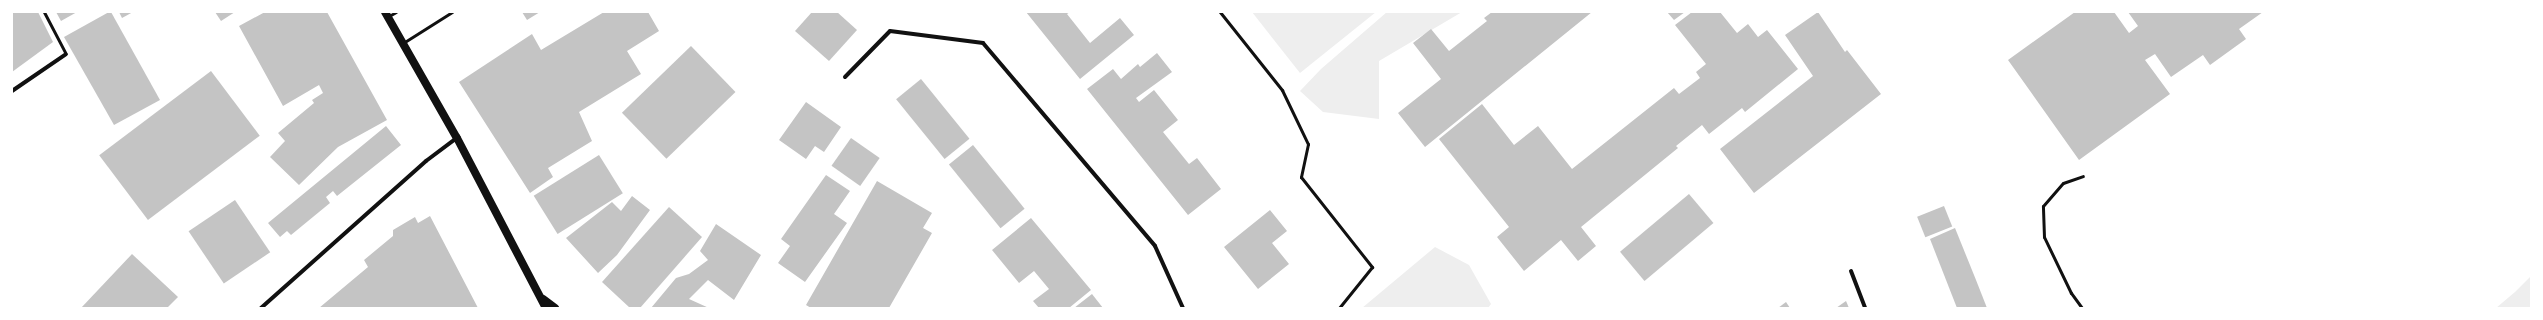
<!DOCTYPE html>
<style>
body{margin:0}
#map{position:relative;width:2543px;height:320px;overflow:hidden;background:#fff;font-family:"PT Sans Narrow",sans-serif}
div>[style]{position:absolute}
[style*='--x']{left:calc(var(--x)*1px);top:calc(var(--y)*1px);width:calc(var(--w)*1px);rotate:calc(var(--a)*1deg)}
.green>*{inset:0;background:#eee}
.building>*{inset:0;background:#c4c4c4;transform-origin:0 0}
.service>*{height:3px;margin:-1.5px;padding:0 1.5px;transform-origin:1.5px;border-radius:1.5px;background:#111}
.minor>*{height:4px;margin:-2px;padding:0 2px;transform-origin:2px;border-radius:2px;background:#111}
.secondary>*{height:8px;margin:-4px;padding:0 4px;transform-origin:4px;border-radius:4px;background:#111}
span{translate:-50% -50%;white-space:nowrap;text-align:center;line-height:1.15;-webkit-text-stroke:3px #fff;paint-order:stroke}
.frame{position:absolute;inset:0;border:13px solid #fff;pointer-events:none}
</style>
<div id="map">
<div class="green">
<i style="clip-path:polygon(1252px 12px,1376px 12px,1300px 73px)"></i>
<i style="clip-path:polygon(1387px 12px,1462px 12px,1379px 61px,1379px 119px,1323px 112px,1300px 91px,1321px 69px)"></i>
<i style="clip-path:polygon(1435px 247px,1469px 265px,1491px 304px,1488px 308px,1362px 308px)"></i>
<i style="clip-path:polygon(2531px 276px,2531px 308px,2496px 308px,2515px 292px)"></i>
</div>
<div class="building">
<i style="clip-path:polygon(12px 12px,38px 12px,53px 42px,12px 72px)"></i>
<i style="clip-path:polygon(56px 12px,77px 12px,61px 21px)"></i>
<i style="clip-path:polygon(109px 12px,111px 12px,160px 100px,114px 125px,64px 37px)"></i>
<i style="clip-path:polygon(119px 12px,133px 12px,122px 18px)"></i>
<i style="clip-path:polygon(215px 12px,235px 12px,221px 21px)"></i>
<i style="clip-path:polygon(265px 12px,327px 12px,387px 120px,338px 147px,299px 185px,270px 157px,285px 141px,278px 133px,314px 103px,312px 100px,323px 93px,319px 85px,283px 106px,239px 26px)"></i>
<i style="clip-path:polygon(522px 12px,540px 12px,527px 20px)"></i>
<i style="clip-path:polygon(604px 12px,648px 12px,659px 31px,627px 51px,641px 74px,579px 112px,592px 141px,548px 168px,553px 177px,530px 193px,459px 82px,532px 34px,541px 50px)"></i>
<i style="clip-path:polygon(812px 12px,837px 12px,857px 30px,829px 61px,795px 31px)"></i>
<i style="clip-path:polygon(1026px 12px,1070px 12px,1067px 14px,1090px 43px,1120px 18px,1134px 35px,1080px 79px)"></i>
<i style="clip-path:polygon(1492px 12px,1592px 12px,1425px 147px,1398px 113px,1441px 79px,1413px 43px,1431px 29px,1449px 51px,1487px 21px,1484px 18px)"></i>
<i style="clip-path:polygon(1667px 12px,1685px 12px,1674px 20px)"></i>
<i style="clip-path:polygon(1692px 12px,1720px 12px,1737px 33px,1748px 24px,1758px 37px,1767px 30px,1798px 69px,1745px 112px,1742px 108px,1709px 134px,1702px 125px,1676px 146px,1678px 148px,1581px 227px,1596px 246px,1578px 261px,1561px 240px,1524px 271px,1497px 237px,1509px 227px,1439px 139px,1482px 104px,1514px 145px,1538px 126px,1572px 169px,1674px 88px,1679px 94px,1700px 78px,1696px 72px,1706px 64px,1675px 25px)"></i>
<i style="clip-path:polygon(1818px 12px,1845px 52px,1847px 50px,1881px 94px,1754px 193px,1720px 149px,1813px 76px,1785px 35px)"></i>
<i style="clip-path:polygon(2075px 12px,2114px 12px,2129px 33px,2138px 26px,2128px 12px,2263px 12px,2239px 29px,2246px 39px,2210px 65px,2203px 55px,2171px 77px,2155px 54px,2145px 60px,2170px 94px,2079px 160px,2008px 60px)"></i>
<i style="left:691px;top:46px;width:64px;height:96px;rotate:46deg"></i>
<i style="clip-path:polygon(1157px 53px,1172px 72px,1136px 98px,1139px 102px,1154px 90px,1178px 120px,1163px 132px,1189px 164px,1197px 158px,1221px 189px,1188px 215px,1087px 89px,1113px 69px,1121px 79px,1138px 64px,1140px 67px)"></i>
<i style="left:211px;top:71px;width:81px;height:140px;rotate:53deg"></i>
<i style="left:921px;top:79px;width:77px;height:32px;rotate:51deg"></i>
<i style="clip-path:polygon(806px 102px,841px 127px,824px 152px,815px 146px,806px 159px,779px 140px)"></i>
<i style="clip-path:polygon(386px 126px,401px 145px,337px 196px,333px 191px,326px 197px,330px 203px,291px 235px,287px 231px,280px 237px,268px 223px)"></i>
<i style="left:851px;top:138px;width:35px;height:34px;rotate:35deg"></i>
<i style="left:973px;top:145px;width:82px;height:31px;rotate:51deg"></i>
<i style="left:599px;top:155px;width:45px;height:77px;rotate:58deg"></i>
<i style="clip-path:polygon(826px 175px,850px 191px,834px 214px,847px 223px,805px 282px,778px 263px,790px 246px,781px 239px)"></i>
<i style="clip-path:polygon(877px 181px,932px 213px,923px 228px,932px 233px,889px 308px,811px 308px,806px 305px)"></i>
<i style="left:1689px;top:194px;width:38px;height:90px;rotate:50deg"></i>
<i style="clip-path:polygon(632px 196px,650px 210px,617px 255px,598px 273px,566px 238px,612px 202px,621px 211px)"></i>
<i style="left:235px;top:200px;width:63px;height:56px;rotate:56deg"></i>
<i style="left:1944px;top:206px;width:22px;height:29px;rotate:68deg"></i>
<i style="clip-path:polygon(669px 207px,702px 237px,640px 308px,630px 308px,602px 282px)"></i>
<i style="clip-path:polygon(1270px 210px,1287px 231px,1272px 243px,1289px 264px,1258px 289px,1224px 247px)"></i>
<i style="clip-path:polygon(430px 216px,478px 308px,319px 308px,368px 267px,364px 260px,393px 236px,393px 230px,415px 217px,418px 223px)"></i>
<i style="clip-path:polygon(1031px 218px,1091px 290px,1069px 308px,1039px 308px,1033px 301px,1049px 289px,1034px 271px,1019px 283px,992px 250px)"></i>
<i style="clip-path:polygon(716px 224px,761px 255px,734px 300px,708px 280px,689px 299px,709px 308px,651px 308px,676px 278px,689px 274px,708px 260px,700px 251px)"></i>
<i style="clip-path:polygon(1955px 228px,1976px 280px,1987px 308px,1957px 308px,1930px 239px)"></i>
<i style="clip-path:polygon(132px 254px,178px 297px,167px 308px,81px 308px)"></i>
<i style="clip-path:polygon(1092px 294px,1103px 308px,1074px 308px)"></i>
<i style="clip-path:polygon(1846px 301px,1849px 308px,1836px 308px)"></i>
<i style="clip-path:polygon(1786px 302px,1790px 308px,1778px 308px)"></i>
</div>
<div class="service">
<i style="--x:44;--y:12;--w:47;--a:62.4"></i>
<i style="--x:1220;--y:12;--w:100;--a:51.5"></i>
<i style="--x:1282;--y:90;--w:60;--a:64.3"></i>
<i style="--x:1308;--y:144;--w:34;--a:102"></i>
<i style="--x:1301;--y:177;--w:115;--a:51.7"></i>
<i style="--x:1372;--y:267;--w:53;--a:128.8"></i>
<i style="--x:389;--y:16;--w:8;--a:-30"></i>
<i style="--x:403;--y:43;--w:58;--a:-32.3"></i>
<i style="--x:2082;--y:308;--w:19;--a:-126"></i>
<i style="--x:2071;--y:293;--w:62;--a:-115.7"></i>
<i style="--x:2044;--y:237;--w:31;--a:-92"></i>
<i style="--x:2043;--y:206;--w:30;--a:-49"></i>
<i style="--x:2063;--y:183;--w:21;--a:-19"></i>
</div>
<div class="minor">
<i style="--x:845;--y:77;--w:64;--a:-45.6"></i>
<i style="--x:890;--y:31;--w:94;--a:7.4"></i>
<i style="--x:983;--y:43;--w:266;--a:49.7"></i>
<i style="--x:1155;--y:246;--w:68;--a:65.7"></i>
<i style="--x:12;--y:91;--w:65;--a:-34.4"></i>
<i style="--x:1851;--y:271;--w:40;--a:69"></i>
<i style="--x:261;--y:308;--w:221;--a:-41.7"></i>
<i style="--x:426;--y:161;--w:39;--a:-37"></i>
</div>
<div class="secondary">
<i style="--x:385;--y:12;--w:145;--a:60.3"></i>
<i style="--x:457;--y:138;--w:192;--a:62.4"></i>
<i style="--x:543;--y:299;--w:15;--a:37"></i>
</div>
<div class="frame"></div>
</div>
